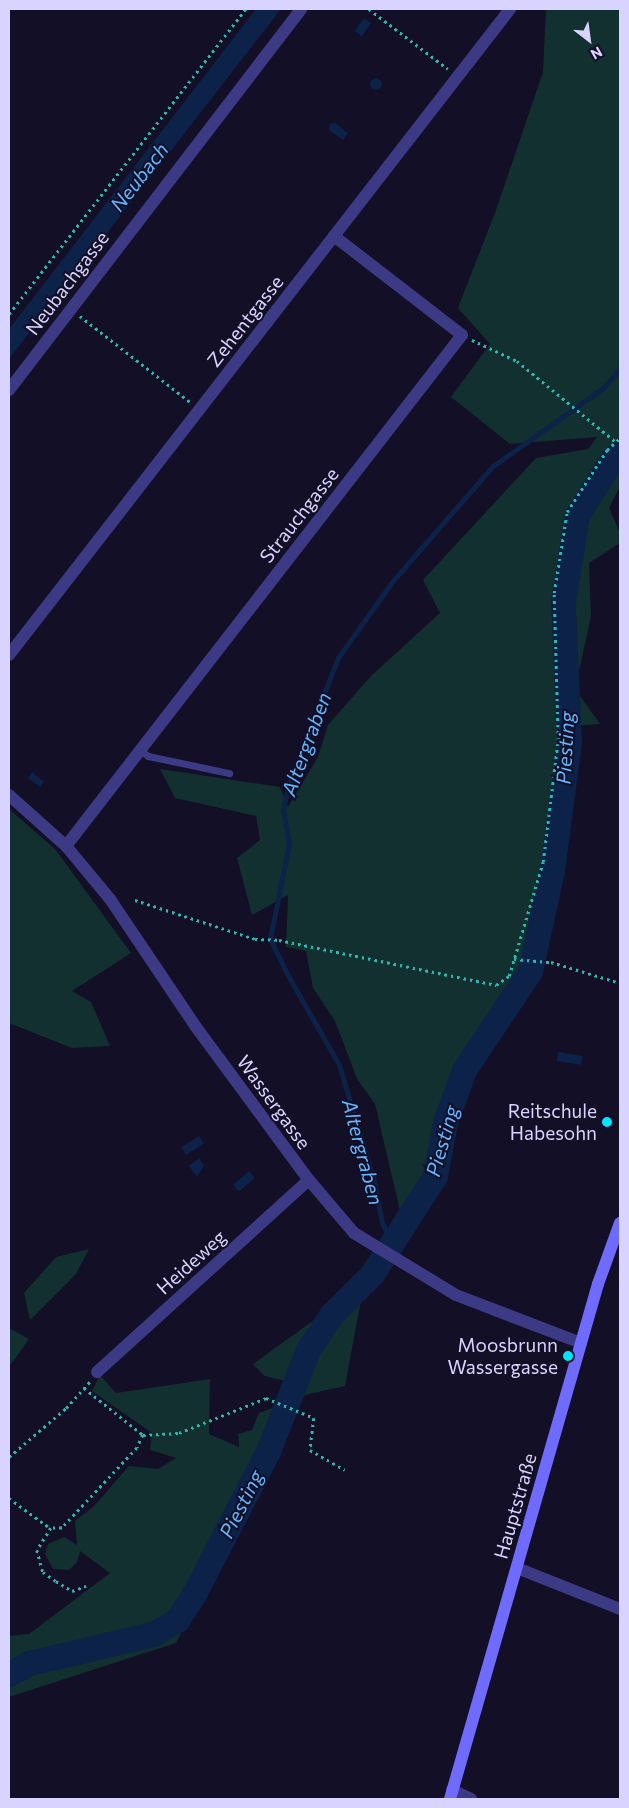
<!DOCTYPE html>
<meta charset="utf-8">
<style>
body{margin:0}
#map{position:relative;width:629px;height:1808px;overflow:hidden;background:#130f26;font-family:Commissioner,sans-serif}
div>[style]{position:absolute}
[style*='--x']{left:calc(var(--x)*1px);top:calc(var(--y)*1px);width:calc(var(--w)*1px);rotate:calc(var(--a)*1deg)}
.green>*{inset:0;background:#12302f}
.water>*{inset:0;background:#0c2248;transform-origin:0 0}
.round{border-radius:50%}
.stream>*{height:4.5px;margin:-2.25px;padding:0 2.25px;transform-origin:2.25px;border-radius:2.25px;background:#0c2248}
.river>*{height:25px;margin:-12.5px;padding:0 12.5px;transform-origin:12.5px;border-radius:12.5px;background:#0c2248}
.path>*{height:2.5px;margin-top:-1.25px;transform-origin:0;background:repeating-linear-gradient(90deg,#2fb8b0 0 2.5px,transparent 0 6.5px)}
.service>*{height:7px;margin:-3.5px;padding:0 3.5px;transform-origin:3.5px;border-radius:3.5px;background:#3d3a85}
.minor>*{height:12px;margin:-6px;padding:0 6px;transform-origin:6px;border-radius:6px;background:#3d3a85}
.secondary>*{height:12px;margin:-6px;padding:0 6px;transform-origin:6px;border-radius:6px;background:#6f6bff}
.dots>*{width:14px;height:14px;translate:-50% -50%;box-sizing:border-box;border:2px solid #130f26;border-radius:50%}
span{translate:-50% -50%;white-space:nowrap;text-align:center;line-height:1.15;-webkit-text-stroke:4px #130f26;paint-order:stroke}
.street-label{font-size:19px;color:#d9d4ff}
.poi-label{font-size:19px;color:#d9d4ff}
.right{translate:-100% -50%;text-align:right}
.water-label{font-size:20px;color:#62b6ff;font-style:italic}
.frame{position:absolute;inset:0;border:10px solid #d9d4ff;pointer-events:none}
.north{position:absolute;left:564px;top:15px;width:50px;height:50px;-webkit-text-stroke:4px #130f26;paint-order:stroke;rotate:150deg;font-size:14px;font-weight:700;line-height:20px;text-align:center;color:#d9d4ff}
.north::after{content:'';display:block;margin:auto;width:18px;height:22px;background:#d9d4ff;clip-path:polygon(50% 0,100% 100%,50% 72%,0 100%)}
</style>
<div id="map">
<div class="green">
<i style="clip-path:polygon(546px 9px,620px 9px,620px 486px,609px 508px,620px 533px,620px 543px,589px 563px,591px 616px,575px 689px,600px 724px,574px 726px,572px 747px,561px 745px,543px 877px,548px 879px,524px 968px,454px 1072px,426px 1176px,401px 1215px,375px 1104px,357px 1079px,335px 1021px,313px 988px,306px 951px,286px 947px,288px 895px,252px 915px,237px 858px,260px 840px,256px 816px,175px 798px,160px 769px,280px 787px,288px 807px,318px 757px,328px 725px,371px 676px,440px 613px,423px 580px,536px 458px,588px 449px,597px 437px,510px 444px,451px 397px,490px 344px,458px 308px,496px 210px,543px 72px)"></i>
<i style="clip-path:polygon(9px 809px,55px 849px,131px 953px,72px 991px,91px 1002px,110px 1046px,72px 1048px,9px 1023px)"></i>
<i style="clip-path:polygon(89px 1249px,76px 1274px,30px 1320px,24px 1293px,56px 1257px)"></i>
<i style="clip-path:polygon(364px 1284px,345px 1386px,305px 1395px,176px 1643px,9px 1697px,9px 1636px,29px 1634px,110px 1573px,80px 1551px,77px 1562px,69px 1570px,53px 1569px,45px 1554px,48px 1544px,64px 1537px,77px 1545px,75px 1521px,94px 1506px,129px 1466px,158px 1469px,176px 1458px,150px 1450px,152px 1433px,92px 1391px,100px 1375px,116px 1393px,210px 1379px,209px 1434px,239px 1447px,238px 1434px,252px 1430px,259px 1413px,277px 1406px,285px 1381px,265px 1376px,253px 1364px)"></i>
<i style="clip-path:polygon(9px 1328px,29px 1339px,9px 1367px)"></i>
</div>
<div class="water">
<i style="clip-path:polygon(256px 9px,281px 9px,9px 359px,9px 329px)"></i>
<i style="left:364px;top:18px;width:9px;height:16px;rotate:36deg"></i>
<i class="round" style="left:370px;top:78px;width:12px;height:12px"></i>
<i style="clip-path:polygon(335px 123px,348px 133px,343px 140px,329px 130px,330px 124px)"></i>
<i style="clip-path:polygon(32px 772px,44px 782px,40px 787px,28px 778px)"></i>
<i style="left:558px;top:1052px;width:25px;height:9px;rotate:9deg"></i>
<i style="left:199px;top:1136px;width:9px;height:21px;rotate:58deg"></i>
<i style="clip-path:polygon(199px 1158px,204px 1166px,197px 1177px,189px 1166px)"></i>
<i style="left:249px;top:1171px;width:9px;height:21px;rotate:49deg"></i>
</div>
<div class="stream">
<i style="--x:391;--y:1242;--w:21;--a:-115"></i>
<i style="--x:382;--y:1223;--w:43;--a:-100.8"></i>
<i style="--x:374;--y:1181;--w:121;--a:-106.8"></i>
<i style="--x:339;--y:1065;--w:103;--a:-119.8"></i>
<i style="--x:288;--y:976;--w:41;--a:-115.9"></i>
<i style="--x:270;--y:939;--w:97;--a:-78.7"></i>
<i style="--x:289;--y:844;--w:34;--a:-100"></i>
<i style="--x:283;--y:811;--w:21;--a:-79"></i>
<i style="--x:287;--y:790;--w:142;--a:-68.9"></i>
<i style="--x:338;--y:658;--w:93;--a:-54.6"></i>
<i style="--x:392;--y:582;--w:154;--a:-49"></i>
<i style="--x:493;--y:466;--w:135;--a:-35.3"></i>
<i style="--x:603;--y:388;--w:25;--a:-48"></i>
</div>
<div class="river">
<i style="--x:9;--y:1674;--w:23;--a:-29"></i>
<i style="--x:29;--y:1663;--w:127;--a:-13.2"></i>
<i style="--x:153;--y:1634;--w:28;--a:-30"></i>
<i style="--x:177;--y:1620;--w:33;--a:-57"></i>
<i style="--x:195;--y:1592;--w:159;--a:-62.6"></i>
<i style="--x:268;--y:1451;--w:109;--a:-68.4"></i>
<i style="--x:308;--y:1350;--w:42;--a:-56.7"></i>
<i style="--x:331;--y:1315;--w:58;--a:-45"></i>
<i style="--x:372;--y:1274;--w:117;--a:-57.3"></i>
<i style="--x:435;--y:1176;--w:55;--a:-79.5"></i>
<i style="--x:445;--y:1122;--w:55;--a:-69.9"></i>
<i style="--x:464;--y:1070;--w:119;--a:-56.3"></i>
<i style="--x:530;--y:971;--w:102;--a:-77.6"></i>
<i style="--x:552;--y:871;--w:131;--a:-82.5"></i>
<i style="--x:569;--y:741;--w:139;--a:-92.5"></i>
<i style="--x:563;--y:602;--w:88;--a:-80.9"></i>
<i style="--x:577;--y:515;--w:67;--a:-57.7"></i>
<i style="--x:613;--y:458;--w:9;--a:-36"></i>
</div>
<div class="path">
<i style="--x:369;--y:9;--w:99;--a:37.2"></i>
<i style="--x:9;--y:314;--w:386;--a:-52.2"></i>
<i style="--x:80;--y:316;--w:140;--a:38"></i>
<i style="--x:472;--y:340;--w:50;--a:25"></i>
<i style="--x:517;--y:361;--w:128;--a:39.3"></i>
<i style="--x:135;--y:900;--w:126;--a:18"></i>
<i style="--x:255;--y:939;--w:24;--a:2"></i>
<i style="--x:279;--y:940;--w:222;--a:11.7"></i>
<i style="--x:496;--y:985;--w:16;--a:-35"></i>
<i style="--x:509;--y:976;--w:119;--a:-73.4"></i>
<i style="--x:543;--y:862;--w:123;--a:-83"></i>
<i style="--x:558;--y:740;--w:147;--a:-91.6"></i>
<i style="--x:554;--y:593;--w:82;--a:-80.9"></i>
<i style="--x:567;--y:512;--w:74;--a:-57.2"></i>
<i style="--x:607;--y:450;--w:18;--a:-43"></i>
<i style="--x:514;--y:959;--w:37;--a:5"></i>
<i style="--x:551;--y:962;--w:72;--a:16.9"></i>
<i style="--x:84;--y:1388;--w:75;--a:38.5"></i>
<i style="--x:143;--y:1435;--w:14;--a:115"></i>
<i style="--x:137;--y:1448;--w:110;--a:133.2"></i>
<i style="--x:62;--y:1528;--w:11;--a:180"></i>
<i style="--x:51;--y:1528;--w:26;--a:122"></i>
<i style="--x:37;--y:1550;--w:23;--a:75"></i>
<i style="--x:43;--y:1572;--w:16;--a:35"></i>
<i style="--x:56;--y:1581;--w:19;--a:32"></i>
<i style="--x:72;--y:1591;--w:15;--a:-20"></i>
<i style="--x:143;--y:1435;--w:36;--a:-3"></i>
<i style="--x:179;--y:1433;--w:94;--a:-21.9"></i>
<i style="--x:266;--y:1398;--w:52;--a:22.6"></i>
<i style="--x:314;--y:1418;--w:32;--a:97"></i>
<i style="--x:310;--y:1450;--w:40;--a:29.7"></i>
<i style="--x:9;--y:1457;--w:75;--a:-40.7"></i>
<i style="--x:66;--y:1408;--w:36;--a:-48"></i>
<i style="--x:9;--y:1498;--w:51;--a:36.2"></i>
</div>
<div class="service">
<i style="--x:140;--y:750;--w:10;--a:37"></i>
<i style="--x:148;--y:756;--w:83;--a:11.9"></i>
</div>
<div class="minor">
<i style="--x:9;--y:390;--w:480;--a:-52.5"></i>
<i style="--x:9;--y:655;--w:818;--a:-52.2"></i>
<i style="--x:9;--y:795;--w:76;--a:41.8"></i>
<i style="--x:66;--y:846;--w:69;--a:50.3"></i>
<i style="--x:110;--y:899;--w:154;--a:56.1"></i>
<i style="--x:196;--y:1027;--w:190;--a:53.6"></i>
<i style="--x:309;--y:1180;--w:70;--a:49.7"></i>
<i style="--x:354;--y:1233;--w:119;--a:31.3"></i>
<i style="--x:456;--y:1295;--w:134;--a:21"></i>
<i style="--x:66;--y:846;--w:646;--a:-52.23"></i>
<i style="--x:462;--y:335;--w:162;--a:-142.3"></i>
<i style="--x:97;--y:1372;--w:286;--a:-42.2"></i>
<i style="--x:517;--y:1568;--w:111;--a:21.7"></i>
<i style="--x:452;--y:1790;--w:21;--a:25"></i>
</div>
<div class="secondary">
<i style="--x:450;--y:1799;--w:536;--a:-73.97"></i>
<i style="--x:598;--y:1284;--w:65;--a:-70.2"></i>
</div>
<div class="dots">
<i style="left:607px;top:1122px;background:#00e5ff"></i>
<i style="left:568px;top:1356px;background:#00e5ff"></i>
</div>
<div class="street-label">
<span style="left:67px;top:283px;rotate:-53deg">Neubachgasse</span>
<span style="left:245px;top:321px;rotate:-52deg">Zehentgasse</span>
<span style="left:299px;top:515px;rotate:-52deg">Strauchgasse</span>
<span style="left:274px;top:1102px;rotate:54deg">Wassergasse</span>
<span style="left:191px;top:1262px;rotate:-42deg">Heideweg</span>
<span style="left:515px;top:1506px;rotate:-74deg">Hauptstraße</span>
</div>
<div class="poi-label">
<span class="right" style="left:597px;top:1122px">Reitschule<br>Habesohn</span>
<span class="right" style="left:558px;top:1356px">Moosbrunn<br>Wassergasse</span>
</div>
<div class="water-label">
<span style="left:139px;top:177px;rotate:-52deg">Neubach</span>
<span style="left:306px;top:744px;rotate:-70deg">Altergraben</span>
<span style="left:565px;top:748px;rotate:-87deg">Piesting</span>
<span style="left:442px;top:1141px;rotate:-74deg">Piesting</span>
<span style="left:363px;top:1152px;rotate:75deg">Altergraben</span>
<span style="left:241px;top:1504px;rotate:-63deg">Piesting</span>
</div>
<div class="frame"></div>
<div class="north">N</div>
</div>
